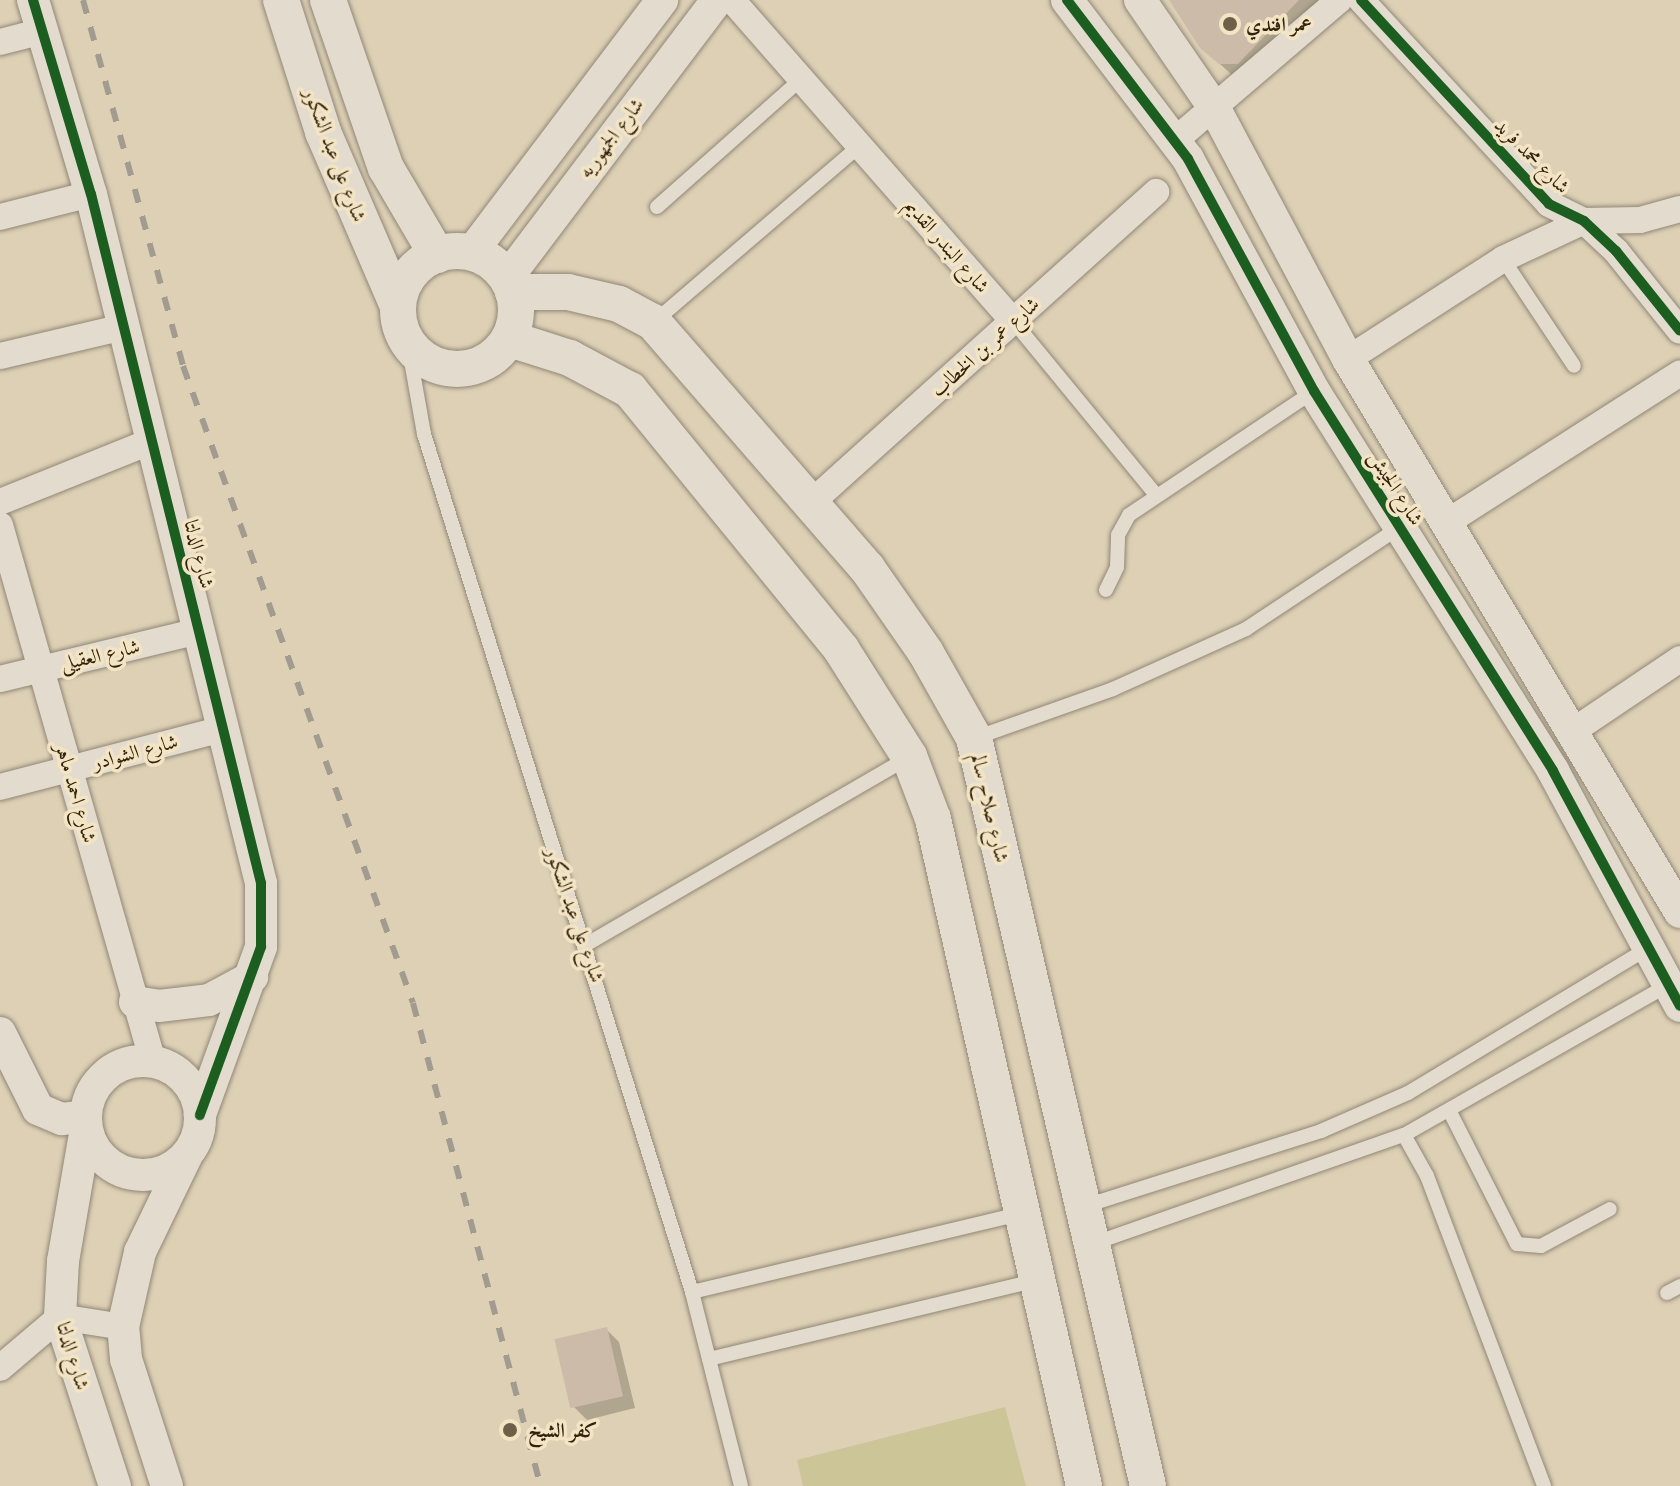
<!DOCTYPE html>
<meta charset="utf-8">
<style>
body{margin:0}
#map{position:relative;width:1680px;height:1486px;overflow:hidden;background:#ddd0b5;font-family:"Libre Caslon Text",Amiri,serif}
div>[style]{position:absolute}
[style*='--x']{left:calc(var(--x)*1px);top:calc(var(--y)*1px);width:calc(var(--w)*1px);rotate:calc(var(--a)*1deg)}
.green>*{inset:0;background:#ccc598}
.shadow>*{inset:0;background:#0003}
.building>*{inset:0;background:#cdbbaa;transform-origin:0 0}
.roads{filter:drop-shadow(0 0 2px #918776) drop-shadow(0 0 2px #918776)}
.service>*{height:14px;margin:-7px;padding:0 7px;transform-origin:7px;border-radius:7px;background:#e3dcce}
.minor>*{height:26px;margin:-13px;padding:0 13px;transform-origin:13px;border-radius:13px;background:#e3dcce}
.tertiary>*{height:32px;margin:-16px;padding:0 16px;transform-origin:16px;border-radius:16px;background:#e3dcce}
.tertiary>.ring{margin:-16px;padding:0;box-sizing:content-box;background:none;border:32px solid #e3dcce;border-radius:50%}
.secondary>*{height:36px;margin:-18px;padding:0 18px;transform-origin:18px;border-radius:18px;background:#e3dcce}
.secondary>.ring{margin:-18px;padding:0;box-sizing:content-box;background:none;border:36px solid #e3dcce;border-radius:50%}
.rail>*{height:6px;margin-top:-3px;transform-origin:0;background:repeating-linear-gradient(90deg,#a29b90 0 14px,transparent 0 28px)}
.cycleway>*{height:10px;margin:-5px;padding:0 5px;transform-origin:5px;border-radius:5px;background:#1b5e20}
.dots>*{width:22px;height:22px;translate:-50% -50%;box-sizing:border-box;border:4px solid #f3e4c4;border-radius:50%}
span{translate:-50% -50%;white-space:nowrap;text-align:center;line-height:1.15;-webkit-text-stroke:7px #f3e4c4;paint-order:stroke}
.poi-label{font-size:20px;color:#31220e;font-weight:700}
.left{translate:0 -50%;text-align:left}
.street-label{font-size:20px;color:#31220e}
</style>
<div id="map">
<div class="green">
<i style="clip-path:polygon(1005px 1407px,1026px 1486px,803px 1486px,797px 1460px)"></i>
</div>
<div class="shadow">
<i style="clip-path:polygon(1171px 0,1336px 0,1241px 83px,1201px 47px)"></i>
<i style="clip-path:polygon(606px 1329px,619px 1342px,635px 1408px,587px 1420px,574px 1407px)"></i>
</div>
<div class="building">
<i style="clip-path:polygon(1169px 0,1299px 0,1238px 64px,1219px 64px,1200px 48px)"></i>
<i style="left:607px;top:1327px;width:71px;height:54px;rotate:77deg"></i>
</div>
<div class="roads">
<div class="service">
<i style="--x:657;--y:207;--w:193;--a:-41.6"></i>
<i style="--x:1503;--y:259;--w:128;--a:56.4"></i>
<i style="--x:654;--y:322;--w:270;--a:-40.6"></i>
<i style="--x:1014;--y:322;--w:225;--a:50.6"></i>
<i style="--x:408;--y:344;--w:91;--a:79.9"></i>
<i style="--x:424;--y:434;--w:899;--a:72.65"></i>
<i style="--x:692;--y:1292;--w:200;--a:75.8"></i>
<i style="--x:1106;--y:590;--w:25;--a:-64"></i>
<i style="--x:1117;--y:567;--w:32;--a:-88"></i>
<i style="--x:1118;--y:535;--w:23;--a:-61"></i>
<i style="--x:1129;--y:515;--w:223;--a:-33.8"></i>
<i style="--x:975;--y:738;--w:146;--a:-19.5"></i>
<i style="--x:1113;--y:689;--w:146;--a:-24.3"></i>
<i style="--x:1246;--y:629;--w:185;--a:-33.5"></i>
<i style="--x:587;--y:944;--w:372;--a:-30.1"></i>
<i style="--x:1450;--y:1112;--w:148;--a:63.1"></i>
<i style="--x:1517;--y:1244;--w:24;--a:5"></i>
<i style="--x:1541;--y:1246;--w:78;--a:-28.2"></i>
<i style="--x:1404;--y:1135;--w:47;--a:60.7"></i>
<i style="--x:1427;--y:1176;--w:331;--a:69.3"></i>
<i style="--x:1085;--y:1206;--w:248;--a:-17.6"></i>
<i style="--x:1321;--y:1131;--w:95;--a:-23.6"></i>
<i style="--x:1408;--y:1093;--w:280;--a:-31.1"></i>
<i style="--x:1092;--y:1244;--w:330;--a:-19.3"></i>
<i style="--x:1404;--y:1135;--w:304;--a:-29.6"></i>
<i style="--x:692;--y:1292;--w:336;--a:-13.4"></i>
<i style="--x:1667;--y:1293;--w:15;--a:-28"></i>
<i style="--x:709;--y:1359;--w:335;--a:-13.5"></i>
</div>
<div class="minor">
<i style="--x:732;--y:0;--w:428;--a:48.8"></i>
<i style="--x:1361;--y:0;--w:277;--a:47.3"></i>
<i style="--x:1549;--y:204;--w:39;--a:26"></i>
<i style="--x:1584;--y:221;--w:44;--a:43.2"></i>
<i style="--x:1616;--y:251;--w:102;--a:51.3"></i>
<i style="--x:0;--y:42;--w:44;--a:-14.3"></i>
<i style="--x:1173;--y:142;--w:218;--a:-40.5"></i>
<i style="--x:0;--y:217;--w:94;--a:-14.2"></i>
<i style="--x:0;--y:356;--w:127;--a:-13.2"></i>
<i style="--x:1348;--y:359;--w:184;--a:-32.8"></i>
<i style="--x:1503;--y:259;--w:89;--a:-25.1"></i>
<i style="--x:1584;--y:221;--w:56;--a:-1"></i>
<i style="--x:1640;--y:220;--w:41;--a:-15.4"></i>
<i style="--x:813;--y:501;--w:462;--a:-42"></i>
<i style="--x:0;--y:502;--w:164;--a:-21.9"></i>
<i style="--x:1449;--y:521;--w:274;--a:-32.6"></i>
<i style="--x:0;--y:525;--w:558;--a:74.1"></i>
<i style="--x:0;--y:679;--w:205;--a:-13.6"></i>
<i style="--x:1573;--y:731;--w:129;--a:-33.9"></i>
<i style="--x:0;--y:787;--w:230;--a:-14.6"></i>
<i style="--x:0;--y:1368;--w:79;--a:-40.4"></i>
<i style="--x:60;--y:1317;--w:64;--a:9"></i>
</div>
<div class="tertiary">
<i style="--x:33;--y:0;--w:202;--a:73.4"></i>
<i style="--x:91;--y:194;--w:710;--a:76.14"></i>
<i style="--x:261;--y:883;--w:64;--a:90"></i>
<i style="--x:261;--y:947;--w:179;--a:110"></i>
<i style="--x:1067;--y:0;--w:200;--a:52.7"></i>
<i style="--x:1188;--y:159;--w:264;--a:61.5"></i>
<i style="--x:1314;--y:391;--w:449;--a:57.8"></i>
<i style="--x:1553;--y:771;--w:267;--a:61.6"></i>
<i style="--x:1140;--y:0;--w:132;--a:55.5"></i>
<i style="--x:1215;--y:109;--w:283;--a:62"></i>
<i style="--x:1348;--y:359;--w:645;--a:59.02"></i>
<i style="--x:471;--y:253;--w:317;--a:-52.9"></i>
<i style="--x:507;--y:278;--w:348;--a:-52.9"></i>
<i style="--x:135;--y:1002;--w:24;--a:9"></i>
<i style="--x:159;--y:1006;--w:50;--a:-6.8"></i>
<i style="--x:209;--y:1000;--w:49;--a:-28.1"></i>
<i style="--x:0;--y:1033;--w:85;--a:63.4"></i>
<i style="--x:38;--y:1109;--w:26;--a:23"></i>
<i style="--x:62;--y:1119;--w:24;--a:-7"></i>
<i class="ring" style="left:86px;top:1061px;width:82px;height:82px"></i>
<i style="--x:86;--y:1128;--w:135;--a:99.8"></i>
<i style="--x:63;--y:1261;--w:56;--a:93.1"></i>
<i style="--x:60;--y:1317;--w:178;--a:72"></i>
<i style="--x:167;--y:1486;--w:133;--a:-107.9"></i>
<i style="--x:126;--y:1359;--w:32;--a:-95"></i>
<i style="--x:123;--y:1327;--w:77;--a:-77.2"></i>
<i style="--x:140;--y:1252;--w:106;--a:-64.2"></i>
</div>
<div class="secondary">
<i style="--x:281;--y:0;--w:139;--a:72.3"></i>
<i style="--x:323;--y:132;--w:189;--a:66.7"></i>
<i style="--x:328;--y:0;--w:178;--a:71"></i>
<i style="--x:386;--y:168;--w:101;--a:59.6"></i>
<i class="ring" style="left:398px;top:251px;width:82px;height:82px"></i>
<i style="--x:513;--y:292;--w:55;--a:0"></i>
<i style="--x:568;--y:292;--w:52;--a:13.2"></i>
<i style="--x:619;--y:304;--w:38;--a:28"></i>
<i style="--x:653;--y:322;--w:326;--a:49"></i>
<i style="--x:867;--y:568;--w:103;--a:55.2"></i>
<i style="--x:926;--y:653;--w:98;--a:60.5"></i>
<i style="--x:974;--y:738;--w:768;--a:76.9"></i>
<i style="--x:510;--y:339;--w:63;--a:17.6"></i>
<i style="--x:570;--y:358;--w:68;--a:28.1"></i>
<i style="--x:630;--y:390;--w:334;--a:50.8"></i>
<i style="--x:841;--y:649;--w:127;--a:57.6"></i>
<i style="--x:909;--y:756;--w:67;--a:69.1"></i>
<i style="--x:933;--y:819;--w:684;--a:77.24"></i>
</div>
</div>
<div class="rail">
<i style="--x:83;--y:0;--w:379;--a:74.7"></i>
<i style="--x:183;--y:366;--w:677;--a:70.15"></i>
<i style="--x:413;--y:1003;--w:500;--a:75.2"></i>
</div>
<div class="cycleway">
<i style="--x:33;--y:0;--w:202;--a:73.4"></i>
<i style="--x:91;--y:194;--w:710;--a:76.14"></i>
<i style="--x:261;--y:883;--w:64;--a:90"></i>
<i style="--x:261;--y:947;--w:179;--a:110"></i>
<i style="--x:1067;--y:0;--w:200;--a:52.7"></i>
<i style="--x:1188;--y:159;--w:264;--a:61.5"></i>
<i style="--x:1314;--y:391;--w:449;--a:57.8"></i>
<i style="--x:1553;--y:771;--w:267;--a:61.6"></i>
<i style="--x:1361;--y:0;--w:277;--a:47.3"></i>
<i style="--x:1549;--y:204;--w:39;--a:26"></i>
<i style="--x:1584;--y:221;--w:44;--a:43.2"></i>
<i style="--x:1616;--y:251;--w:102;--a:51.3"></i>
</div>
<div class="dots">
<i style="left:1230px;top:24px;background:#6d5f48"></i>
<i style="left:510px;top:1430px;background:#6d5f48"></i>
</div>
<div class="poi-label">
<span class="left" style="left:1246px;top:24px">عمر افندي</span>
<span class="left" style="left:528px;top:1430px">كفر الشيخ</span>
</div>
<div class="street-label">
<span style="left:611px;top:138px;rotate:-53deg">شارع الجمهوريه</span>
<span style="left:335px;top:155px;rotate:69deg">شارع على عبد الشكور</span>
<span style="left:1532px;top:156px;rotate:45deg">شارع محمد فريد</span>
<span style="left:947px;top:246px;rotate:49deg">شارع البندر القديم</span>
<span style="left:985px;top:347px;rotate:-42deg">شارع عمر بن الخطاب</span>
<span style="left:1396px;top:488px;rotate:58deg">شارع الجيش</span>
<span style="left:199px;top:554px;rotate:76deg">شارع الدلتا</span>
<span style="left:100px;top:655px;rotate:-13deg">شارع العقيلى</span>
<span style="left:135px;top:752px;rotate:-15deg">شارع الشوادر</span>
<span style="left:76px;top:793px;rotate:74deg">شارع احمد ماهر</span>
<span style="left:990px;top:808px;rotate:77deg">شارع صلاح سالم</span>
<span style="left:575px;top:915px;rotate:71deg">شارع على عبد الشكور</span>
<span style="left:73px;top:1356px;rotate:73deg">شارع الدلتا</span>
</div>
</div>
